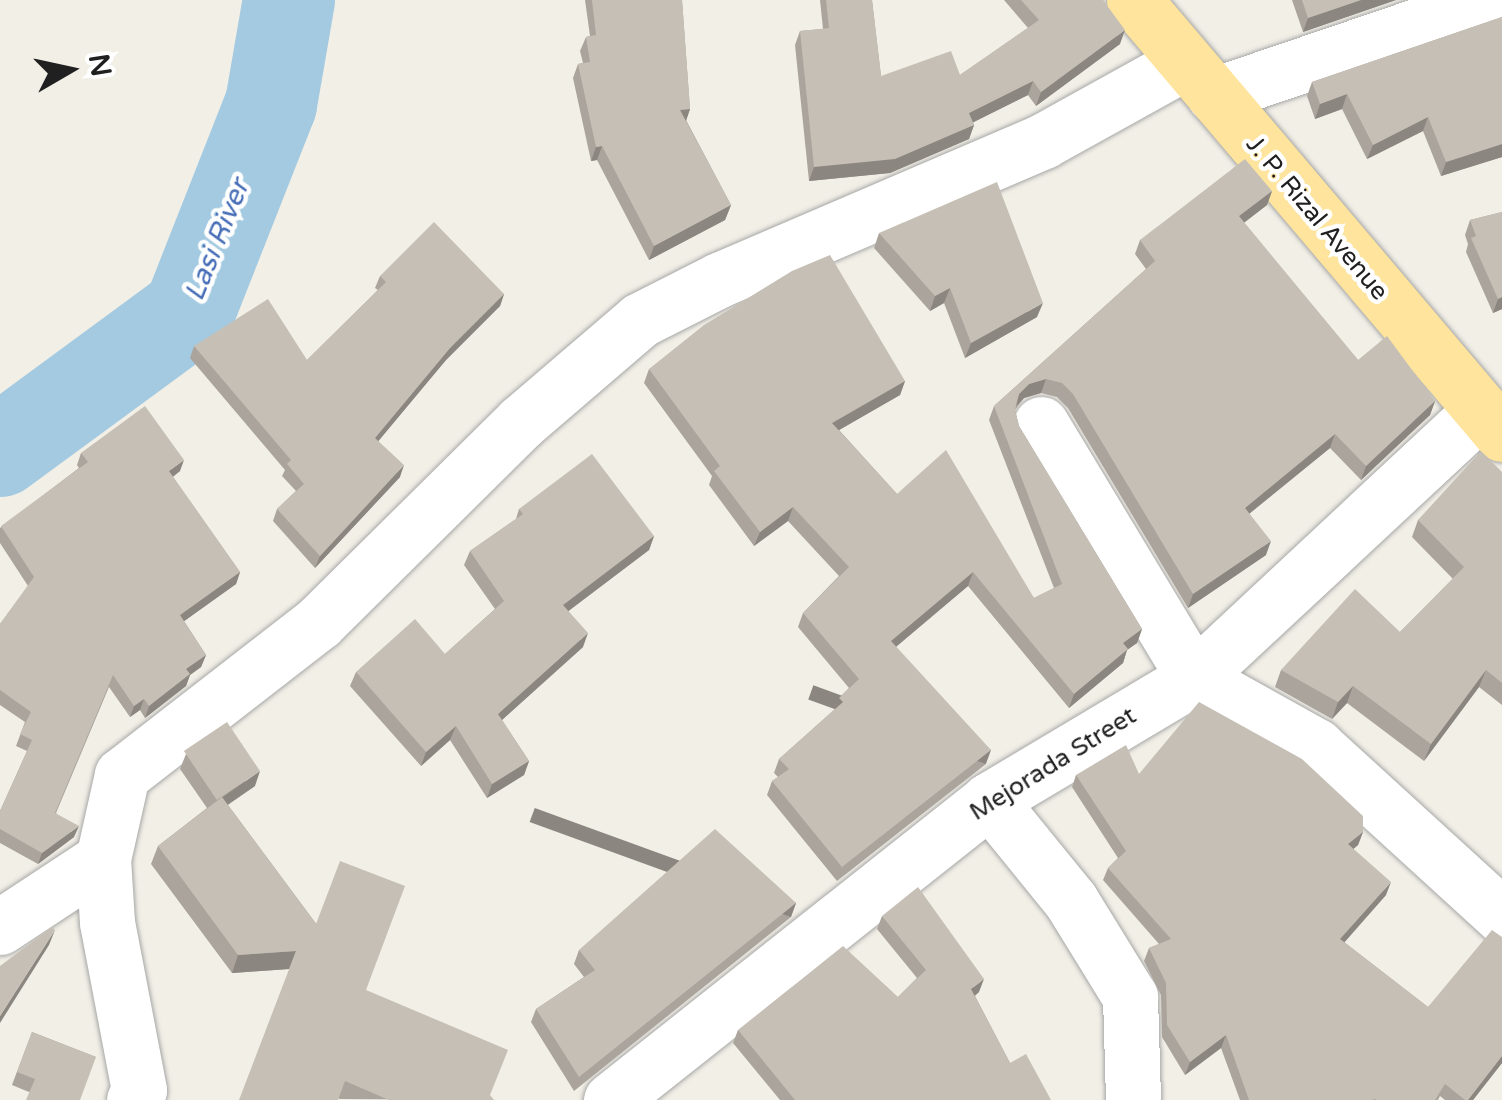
<!DOCTYPE html>
<style>
body{margin:0}
#map{position:relative;width:1502px;height:1100px;overflow:hidden;background:#f1efe6;font-family:"Varela Round",sans-serif}
div>[style]{position:absolute}
[style*='--x']{left:calc(var(--x)*1px);top:calc(var(--y)*1px);width:calc(var(--w)*1px);rotate:calc(var(--a)*1deg)}
.river>*{height:92px;margin:-46px;padding:0 46px;transform-origin:46px;border-radius:46px;background:#a4cae1}
.roads{filter:drop-shadow(0 0 2px #a7a7a7) drop-shadow(0 0 2px #a7a7a7)}
.minor>*{height:55px;margin:-27.5px;padding:0 27.5px;transform-origin:27.5px;border-radius:27.5px;background:#fff}
.major>*{height:55px;margin:-27.5px;padding:0 27.5px;transform-origin:27.5px;border-radius:27.5px;background:#ffe49d}
.wall>*{inset:0;background:#aaa49c}
.shaded-wall>*{inset:0;background:#8b867f;transform-origin:0 0}
.building>*{inset:0;background:#c6bfb5;transform-origin:0 0}
span{translate:-50% -50%;white-space:nowrap;text-align:center;line-height:1.15;-webkit-text-stroke:9px #fff;paint-order:stroke}
.street-label{font-size:25px;color:#202020}
.water-label{font-size:28px;color:#466db6;font-style:italic}
.north{position:absolute;left:20px;top:20px;width:100px;height:100px;-webkit-text-stroke:8px #fff;paint-order:stroke;rotate:81deg;font-size:28px;font-weight:700;line-height:40px;text-align:center;color:#202020}
.north::after{content:'';display:block;margin:auto;width:35px;height:45px;background:#202020;clip-path:polygon(50% 0,100% 100%,50% 72%,0 100%)}
</style>
<div id="map">
<div class="river">
<i style="--x:0;--y:451;--w:235;--a:-36.3"></i>
<i style="--x:189;--y:312;--w:224;--a:-68.5"></i>
<i style="--x:271;--y:104;--w:106;--a:-80.2"></i>
</div>
<div class="roads">
<div class="minor">
<i style="--x:1214;--y:95;--w:295;--a:-18.8"></i>
<i style="--x:1041;--y:424;--w:297;--a:58.9"></i>
<i style="--x:1194;--y:678;--w:140;--a:29.1"></i>
<i style="--x:1316;--y:746;--w:252;--a:42.4"></i>
<i style="--x:989;--y:800;--w:130;--a:50.9"></i>
<i style="--x:1071;--y:901;--w:113;--a:58.4"></i>
<i style="--x:1130;--y:997;--w:103;--a:88.3"></i>
<i style="--x:0;--y:927;--w:123;--a:-33.4"></i>
<i style="--x:134;--y:1100;--w:11;--a:-63"></i>
<i style="--x:139;--y:1090;--w:171;--a:-100.8"></i>
<i style="--x:107;--y:922;--w:63;--a:-93.6"></i>
<i style="--x:103;--y:859;--w:86;--a:-77.3"></i>
<i style="--x:122;--y:775;--w:249;--a:-37.8"></i>
<i style="--x:319;--y:622;--w:283;--a:-44.7"></i>
<i style="--x:520;--y:423;--w:158;--a:-40.6"></i>
<i style="--x:640;--y:320;--w:89;--a:-26.9"></i>
<i style="--x:719;--y:280;--w:353;--a:-23.2"></i>
<i style="--x:1043;--y:141;--w:161;--a:-29"></i>
<i style="--x:611;--y:1100;--w:483;--a:-38.4"></i>
<i style="--x:989;--y:800;--w:239;--a:-30.8"></i>
<i style="--x:1194;--y:678;--w:390;--a:-43"></i>
</div>
<div class="major">
<i style="--x:1134;--y:0;--w:569;--a:49.7"></i>
</div>
</div>
<div class="wall">
<i style="clip-path:polygon(585px 0,682px 0,690px 109px,686px 120px,731px 205px,725px 220px,649px 260px,597px 160px,591px 161px,573px 78px,578px 64px,583px 63px,580px 51px,586px 37px,590px 36px)"></i>
<i style="clip-path:polygon(820px 0,872px 0,881px 76px,960px 75px,1028px 28px,1004px 0,1103px 0,1120px 44px,1036px 106px,1028px 95px,973px 122px,974px 125px,969px 139px,890px 173px,809px 181px,795px 45px,800px 31px,823px 29px)"></i>
<i style="clip-path:polygon(1292px 0,1396px 0,1303px 32px)"></i>
<i style="clip-path:polygon(1502px 17px,1502px 157px,1441px 176px,1423px 131px,1367px 159px,1342px 109px,1315px 119px,1307px 96px,1312px 82px)"></i>
<i style="clip-path:polygon(1272px 191px,1267px 205px,1244px 223px,1358px 360px,1435px 401px,1430px 415px,1361px 480px,1330px 448px,1249px 514px,1266px 555px,1188px 608px,1068px 408px,1057px 397px,1041px 393px,1024px 398px,1015px 410px,1019px 426px,1142px 629px,1137px 643px,1127px 650px,1123px 663px,1069px 708px,968px 586px,896px 647px,986px 764px,837px 881px,767px 795px,772px 781px,778px 777px,774px 773px,779px 759px,835px 709px,839px 698px,849px 688px,798px 627px,803px 613px,839px 576px,788px 521px,754px 546px,709px 485px,712px 476px,644px 383px,649px 369px,905px 381px,900px 395px,839px 430px,897px 494px,1034px 598px,1054px 588px,989px 420px,994px 406px,1146px 269px,1135px 254px,1140px 240px)"></i>
<i style="clip-path:polygon(1502px 212px,1502px 309px,1493px 313px,1466px 252px,1468px 244px,1465px 235px,1470px 220px)"></i>
<i style="clip-path:polygon(879px 233px,1037px 317px,965px 358px,944px 303px,930px 311px,874px 248px)"></i>
<i style="clip-path:polygon(380px 276px,504px 294px,500px 306px,446px 360px,378px 441px,400px 477px,315px 568px,273px 521px,277px 509px,296px 491px,282px 476px,285px 470px,190px 358px,194px 346px,307px 360px,378px 290px,375px 288px)"></i>
<i style="clip-path:polygon(81px 453px,180px 471px,173px 477px,240px 572px,236px 584px,184px 621px,206px 655px,201px 667px,190px 675px,186px 686px,145px 718px,140px 710px,130px 717px,109px 687px,56px 813px,74px 837px,38px 864px,0 843px,0 811px,27px 751px,16px 746px,25px 722px,0 705px,0 624px,28px 586px,0 543px,0 528px,79px 468px,77px 465px)"></i>
<i style="clip-path:polygon(1502px 472px,1502px 705px,1479px 687px,1424px 761px,1347px 703px,1332px 719px,1275px 687px,1281px 670px,1400px 632px,1453px 579px,1412px 537px,1418px 520px)"></i>
<i style="clip-path:polygon(519px 509px,654px 536px,649px 550px,568px 611px,583px 647px,502px 720px,529px 761px,524px 775px,487px 798px,450px 740px,421px 766px,350px 686px,356px 672px,445px 654px,495px 609px,464px 565px,470px 551px,516px 519px)"></i>
<i style="clip-path:polygon(186px 754px,255px 786px,228px 805px,366px 991px,494px 1100px,339px 1099px,289px 969px,232px 973px,151px 864px,158px 846px,207px 808px,180px 769px)"></i>
<i style="clip-path:polygon(1139px 774px,1363px 832px,1358px 845px,1353px 849px,1386px 895px,1344px 942px,1428px 1007px,1502px 937px,1502px 1063px,1473px 1100px,1445px 1100px,1440px 1096px,1438px 1100px,1240px 1100px,1221px 1048px,1185px 1075px,1162px 1037px,1161px 995px,1144px 961px,1149px 948px,1159px 944px,1103px 880px,1108px 868px,1118px 858px,1072px 787px,1076px 775px)"></i>
<i style="clip-path:polygon(796px 903px,791px 917px,574px 1091px,531px 1022px,536px 1009px,584px 977px,574px 964px,579px 950px)"></i>
<i style="clip-path:polygon(882px 916px,979px 992px,975px 996px,1010px 1063px,1051px 1100px,780px 1100px,733px 1043px,738px 1030px,898px 997px,917px 978px,877px 929px)"></i>
<i style="clip-path:polygon(32px 1032px,96px 1057px,29px 1092px,12px 1085px)"></i>
</div>
<div class="shaded-wall">
<i style="clip-path:polygon(1361px 0,1396px 0,1303px 32px,1308px 18px)"></i>
<i style="clip-path:polygon(1125px 30px,1120px 44px,1036px 106px,1041px 92px)"></i>
<i style="clip-path:polygon(1033px 81px,1028px 95px,964px 127px,969px 113px)"></i>
<i style="clip-path:polygon(1347px 94px,1342px 109px,1315px 119px,1320px 104px)"></i>
<i style="clip-path:polygon(690px 109px,685px 124px,680px 110px)"></i>
<i style="clip-path:polygon(1428px 117px,1423px 131px,1367px 159px,1373px 145px)"></i>
<i style="clip-path:polygon(974px 125px,969px 139px,890px 173px,809px 181px,814px 167px)"></i>
<i style="clip-path:polygon(1502px 144px,1502px 157px,1441px 176px,1446px 162px)"></i>
<i style="clip-path:polygon(602px 146px,597px 160px,591px 161px,596px 147px)"></i>
<i style="clip-path:polygon(1272px 191px,1267px 205px,1234px 230px,1239px 216px)"></i>
<i style="clip-path:polygon(731px 205px,725px 220px,649px 260px,654px 246px)"></i>
<i style="clip-path:polygon(950px 288px,944px 303px,930px 311px,935px 296px)"></i>
<i style="clip-path:polygon(504px 294px,500px 306px,446px 360px,371px 450px,375px 438px,450px 348px)"></i>
<i style="clip-path:polygon(1502px 297px,1502px 309px,1493px 313px,1498px 299px)"></i>
<i style="clip-path:polygon(1043px 303px,1037px 317px,965px 358px,971px 343px)"></i>
<i style="clip-path:polygon(1046px 379px,1041px 393px,1024px 398px,1014px 408px,1019px 394px,1029px 384px)"></i>
<i style="clip-path:polygon(905px 381px,900px 395px,827px 437px,832px 423px)"></i>
<i style="clip-path:polygon(1435px 401px,1430px 415px,1361px 480px,1366px 466px)"></i>
<i style="clip-path:polygon(1335px 434px,1330px 448px,1239px 522px,1245px 508px)"></i>
<i style="clip-path:polygon(184px 460px,180px 471px,164px 483px,169px 471px)"></i>
<i style="clip-path:polygon(404px 465px,400px 477px,315px 568px,320px 556px)"></i>
<i style="clip-path:polygon(793px 507px,788px 521px,754px 546px,760px 532px)"></i>
<i style="clip-path:polygon(654px 536px,649px 550px,558px 619px,563px 605px)"></i>
<i style="clip-path:polygon(1271px 541px,1266px 555px,1188px 608px,1193px 594px)"></i>
<i style="clip-path:polygon(240px 572px,236px 584px,176px 627px,180px 615px)"></i>
<i style="clip-path:polygon(973px 572px,968px 586px,886px 655px,891px 641px)"></i>
<i style="clip-path:polygon(1142px 629px,1137px 643px,1127px 650px,1123px 663px,1069px 708px,1074px 694px,1123px 643px)"></i>
<i style="clip-path:polygon(588px 633px,583px 647px,493px 728px,498px 714px)"></i>
<i style="clip-path:polygon(206px 655px,201px 667px,190px 675px,186px 686px,145px 718px,149px 706px,186px 669px)"></i>
<i style="clip-path:polygon(1486px 670px,1479px 687px,1424px 761px,1431px 744px)"></i>
<i style="clip-path:polygon(1353px 686px,1347px 703px,1332px 719px,1338px 702px)"></i>
<i style="clip-path:polygon(144px 699px,140px 710px,130px 717px,134px 706px)"></i>
<i style="clip-path:polygon(456px 726px,450px 740px,421px 766px,426px 752px)"></i>
<i style="left:991px;top:750px;width:15px;height:189px;rotate:110deg"></i>
<i style="clip-path:polygon(529px 761px,524px 775px,487px 798px,492px 784px)"></i>
<i style="clip-path:polygon(260px 771px,255px 786px,212px 815px,217px 801px)"></i>
<i style="clip-path:polygon(79px 826px,74px 837px,38px 864px,42px 853px)"></i>
<i style="clip-path:polygon(1363px 832px,1358px 845px,1344px 857px,1348px 844px)"></i>
<i style="clip-path:polygon(1391px 882px,1386px 895px,1336px 952px,1340px 939px)"></i>
<i style="left:796px;top:903px;width:15px;height:278px;rotate:110deg"></i>
<i style="clip-path:polygon(55px 930px,49px 945px,0 1023px,0 1016px)"></i>
<i style="clip-path:polygon(296px 951px,289px 969px,232px 973px,238px 955px)"></i>
<i style="clip-path:polygon(984px 979px,979px 992px,966px 1002px,971px 989px)"></i>
<i style="clip-path:polygon(1226px 1035px,1221px 1048px,1185px 1075px,1190px 1062px)"></i>
<i style="clip-path:polygon(1502px 1056px,1502px 1063px,1473px 1100px,1468px 1100px)"></i>
</div>
<div class="building">
<i style="clip-path:polygon(592px 0,682px 0,690px 109px,680px 110px,731px 205px,654px 246px,602px 146px,596px 147px,578px 64px,590px 62px,586px 37px,596px 35px)"></i>
<i style="clip-path:polygon(826px 0,872px 0,881px 76px,951px 51px,960px 75px,1039px 20px,1021px 0,1103px 0,1125px 30px,1041px 92px,1033px 81px,969px 113px,974px 125px,895px 159px,814px 167px,800px 31px,829px 28px)"></i>
<i style="clip-path:polygon(1302px 0,1361px 0,1308px 18px)"></i>
<i style="clip-path:polygon(1502px 17px,1502px 144px,1446px 162px,1428px 117px,1373px 145px,1347px 94px,1320px 104px,1312px 82px)"></i>
<i style="clip-path:polygon(1245px 159px,1272px 191px,1239px 216px,1358px 360px,1387px 336px,1435px 401px,1366px 466px,1335px 434px,1245px 508px,1271px 541px,1193px 594px,1073px 394px,1062px 383px,1046px 379px,1029px 384px,1019px 394px,1015px 410px,1019px 426px,1142px 629px,1123px 643px,1128px 649px,1074px 694px,973px 572px,891px 641px,991px 750px,842px 867px,772px 781px,789px 769px,779px 759px,843px 702px,839px 698px,859px 679px,803px 613px,849px 567px,793px 507px,760px 532px,714px 471px,720px 466px,649px 369px,704px 325px,792px 271px,830px 255px,905px 381px,832px 423px,897px 494px,946px 450px,1034px 598px,1062px 584px,994px 406px,1155px 261px,1140px 240px)"></i>
<i style="clip-path:polygon(997px 182px,1043px 303px,971px 343px,950px 288px,935px 296px,879px 233px)"></i>
<i style="clip-path:polygon(1502px 212px,1502px 297px,1498px 299px,1471px 238px,1476px 236px,1470px 220px)"></i>
<i style="clip-path:polygon(434px 222px,504px 294px,450px 348px,375px 438px,404px 465px,320px 556px,277px 509px,304px 484px,287px 464px,291px 460px,194px 346px,268px 299px,307px 360px,386px 282px,380px 276px)"></i>
<i style="clip-path:polygon(145px 406px,184px 460px,169px 471px,240px 572px,180px 615px,206px 655px,186px 669px,190px 674px,149px 706px,144px 699px,134px 706px,113px 675px,55px 813px,79px 826px,42px 853px,0 829px,0 811px,32px 740px,20px 734px,31px 712px,0 690px,0 624px,34px 577px,1px 526px,88px 462px,81px 453px)"></i>
<i style="clip-path:polygon(1481px 451px,1502px 472px,1502px 683px,1486px 670px,1431px 744px,1353px 686px,1338px 702px,1281px 670px,1355px 589px,1400px 632px,1464px 567px,1418px 520px)"></i>
<i style="clip-path:polygon(592px 454px,654px 536px,563px 605px,588px 633px,498px 714px,529px 761px,492px 784px,456px 726px,426px 752px,356px 672px,415px 619px,445px 654px,504px 601px,470px 551px,523px 514px,519px 509px)"></i>
<i style="clip-path:polygon(1199px 702px,1302px 759px,1363px 816px,1363px 832px,1348px 844px,1391px 882px,1340px 939px,1428px 1007px,1492px 930px,1502px 937px,1502px 1056px,1468px 1100px,1465px 1100px,1445px 1084px,1435px 1100px,1376px 1100px,1376px 1099px,1372px 1100px,1249px 1100px,1226px 1035px,1190px 1062px,1167px 1025px,1166px 983px,1149px 948px,1171px 939px,1108px 868px,1126px 851px,1076px 775px,1126px 745px,1139px 774px)"></i>
<i style="left:227px;top:722px;width:59px;height:52px;rotate:56deg"></i>
<i style="clip-path:polygon(222px 797px,316px 924px,340px 861px,405px 886px,366px 990px,508px 1050px,490px 1095px,494px 1100px,389px 1100px,345px 1081px,338px 1100px,239px 1100px,296px 951px,238px 955px,158px 846px)"></i>
<i style="clip-path:polygon(715px 829px,796px 903px,579px 1077px,536px 1009px,595px 970px,579px 950px)"></i>
<i style="clip-path:polygon(918px 887px,984px 979px,971px 989px,1010px 1063px,1026px 1054px,1051px 1100px,795px 1100px,738px 1030px,843px 946px,898px 997px,926px 970px,882px 916px)"></i>
<i style="clip-path:polygon(52px 927px,55px 930px,0 1016px,0 966px)"></i>
<i style="clip-path:polygon(32px 1032px,96px 1057px,80px 1100px,26px 1100px,35px 1079px,17px 1072px)"></i>
</div>
<div class="street-label">
<span style="left:1317px;top:218px;rotate:50deg">J. P. Rizal Avenue</span>
<span style="left:1053px;top:764px;rotate:-32deg">Mejorada Street</span>
</div>
<div class="water-label">
<span style="left:217px;top:240px;rotate:-68deg">Lasi River</span>
</div>
<div class="north">N</div>
</div>
